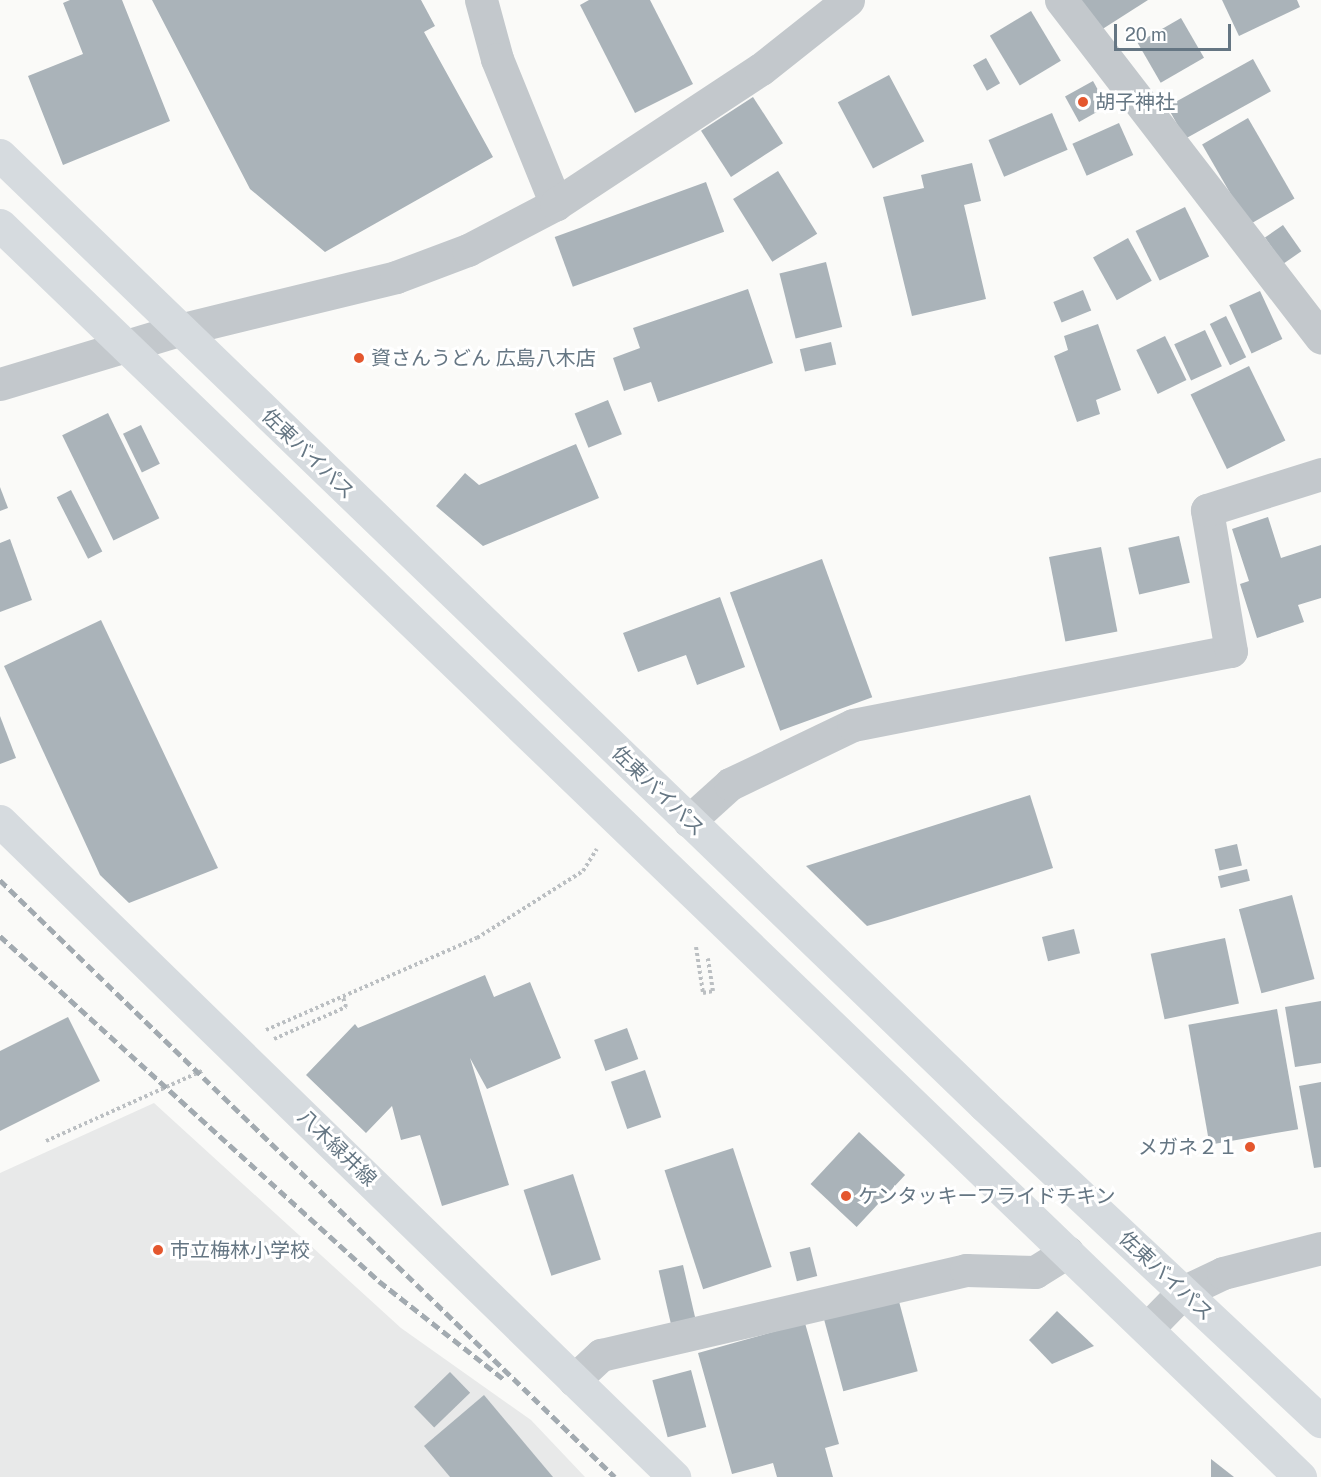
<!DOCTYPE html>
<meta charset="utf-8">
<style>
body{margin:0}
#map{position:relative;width:1321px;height:1477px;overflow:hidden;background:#fafaf8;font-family:"Public Sans","Noto Sans JP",sans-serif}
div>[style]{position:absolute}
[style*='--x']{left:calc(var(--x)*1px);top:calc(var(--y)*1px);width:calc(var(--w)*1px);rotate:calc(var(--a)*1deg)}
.built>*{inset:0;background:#e8e9e9}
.building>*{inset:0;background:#aab3b9;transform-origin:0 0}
.path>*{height:4px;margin-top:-2px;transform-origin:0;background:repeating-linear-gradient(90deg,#bbbfc2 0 3px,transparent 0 6px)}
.minor>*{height:33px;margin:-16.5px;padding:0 16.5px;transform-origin:16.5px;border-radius:16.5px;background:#c3c8cc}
.secondary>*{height:33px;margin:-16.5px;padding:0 16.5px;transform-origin:16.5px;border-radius:16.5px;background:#d6dbdf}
.trunk>*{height:33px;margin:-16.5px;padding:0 16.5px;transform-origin:16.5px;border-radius:16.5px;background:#d6dbdf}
.rail>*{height:4.5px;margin-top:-2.25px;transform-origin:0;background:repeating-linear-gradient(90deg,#a2aab0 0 9px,transparent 0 13.5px)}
.dots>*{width:16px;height:16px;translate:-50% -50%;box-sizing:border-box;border:3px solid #fff;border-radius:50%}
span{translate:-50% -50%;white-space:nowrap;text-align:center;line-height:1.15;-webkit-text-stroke:6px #fff;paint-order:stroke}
.poi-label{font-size:20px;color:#657683}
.left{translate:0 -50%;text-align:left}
.right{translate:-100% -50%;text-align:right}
.street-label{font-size:20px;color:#657683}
.scale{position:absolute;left:1114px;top:24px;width:117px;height:27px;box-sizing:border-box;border:3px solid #657683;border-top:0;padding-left:8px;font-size:18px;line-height:21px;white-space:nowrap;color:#657683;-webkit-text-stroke:4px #fff;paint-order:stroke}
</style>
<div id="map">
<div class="built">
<i style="clip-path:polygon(154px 1103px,401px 1328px,531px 1420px,585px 1477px,0 1477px,0 1173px)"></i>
</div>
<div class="building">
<i style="clip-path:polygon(70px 0,122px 0,170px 121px,63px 165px,28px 76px,83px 54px,63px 3px)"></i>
<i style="clip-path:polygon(152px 0,421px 0,435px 26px,424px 32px,493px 157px,325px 252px,250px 189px)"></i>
<i style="clip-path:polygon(589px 0,650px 0,693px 84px,635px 113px,580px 5px)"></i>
<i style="clip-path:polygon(1081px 0,1148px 0,1101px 30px)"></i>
<i style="clip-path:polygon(1222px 0,1297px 0,1300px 7px,1239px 36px)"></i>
<i style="left:1031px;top:11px;width:58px;height:48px;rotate:59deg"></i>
<i style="left:1181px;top:18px;width:46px;height:50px;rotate:60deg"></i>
<i style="left:986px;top:58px;width:29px;height:15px;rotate:61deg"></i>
<i style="left:1253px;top:59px;width:37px;height:98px;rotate:61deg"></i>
<i style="left:889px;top:75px;width:75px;height:58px;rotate:62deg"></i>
<i style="left:1093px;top:81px;width:29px;height:32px;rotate:61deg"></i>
<i style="left:753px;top:97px;width:55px;height:62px;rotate:57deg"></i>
<i style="left:1052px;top:113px;width:40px;height:69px;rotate:67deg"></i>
<i style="left:1248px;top:118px;width:93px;height:53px;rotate:60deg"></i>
<i style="left:1119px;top:123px;width:35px;height:51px;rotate:66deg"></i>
<i style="clip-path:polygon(972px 163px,981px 201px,964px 205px,986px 299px,912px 316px,883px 197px,924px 188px,921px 175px)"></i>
<i style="left:778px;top:171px;width:74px;height:53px;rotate:58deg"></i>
<i style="left:706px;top:182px;width:53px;height:161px;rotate:70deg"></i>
<i style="left:1185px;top:207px;width:55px;height:55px;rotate:64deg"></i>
<i style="left:1283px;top:225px;width:32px;height:22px;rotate:55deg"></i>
<i style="left:1128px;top:238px;width:49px;height:40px;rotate:61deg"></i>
<i style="left:826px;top:262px;width:67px;height:48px;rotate:76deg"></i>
<i style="clip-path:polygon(748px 289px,773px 363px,658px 402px,651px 382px,624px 391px,613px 358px,640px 348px,633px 328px)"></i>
<i style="left:1083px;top:290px;width:22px;height:32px;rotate:68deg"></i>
<i style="left:1260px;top:291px;width:53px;height:34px;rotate:65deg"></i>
<i style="left:1226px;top:316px;width:46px;height:18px;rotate:64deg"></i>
<i style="clip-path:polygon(1098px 324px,1121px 390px,1096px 400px,1100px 414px,1077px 422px,1054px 356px,1068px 350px,1064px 336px)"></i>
<i style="left:1205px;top:330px;width:40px;height:34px;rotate:65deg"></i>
<i style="left:1165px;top:336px;width:49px;height:32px;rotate:64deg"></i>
<i style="left:831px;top:342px;width:23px;height:32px;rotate:77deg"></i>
<i style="left:1249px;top:366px;width:83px;height:65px;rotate:64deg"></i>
<i style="left:608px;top:400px;width:37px;height:36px;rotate:68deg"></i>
<i style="left:108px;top:413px;width:117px;height:51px;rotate:64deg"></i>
<i style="left:141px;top:425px;width:43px;height:20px;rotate:64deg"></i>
<i style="clip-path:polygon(576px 444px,599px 498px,483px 546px,436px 506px,465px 473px,479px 485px)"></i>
<i style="clip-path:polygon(0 487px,8px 508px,0 511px)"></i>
<i style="left:71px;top:490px;width:69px;height:16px;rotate:63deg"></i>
<i style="clip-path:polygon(1268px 517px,1281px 558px,1321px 545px,1321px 598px,1298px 605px,1304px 622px,1257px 638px,1240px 584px,1249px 581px,1232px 529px)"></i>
<i style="left:1179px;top:536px;width:48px;height:52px;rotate:77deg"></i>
<i style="clip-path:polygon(10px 539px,32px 600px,0 612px,0 543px)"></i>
<i style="left:1101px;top:547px;width:86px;height:53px;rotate:79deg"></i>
<i style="left:822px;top:559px;width:147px;height:98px;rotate:70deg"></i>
<i style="clip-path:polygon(720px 597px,745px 667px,697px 685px,686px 655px,638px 672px,623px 633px)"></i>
<i style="clip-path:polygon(101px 620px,218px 868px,129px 903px,100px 875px,4px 666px)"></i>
<i style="clip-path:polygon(0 716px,16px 758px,0 764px)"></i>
<i style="clip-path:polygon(1030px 795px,1053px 868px,888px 920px,867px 926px,806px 866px)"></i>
<i style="left:1237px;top:844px;width:22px;height:23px;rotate:77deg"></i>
<i style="left:1247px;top:869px;width:12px;height:30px;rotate:76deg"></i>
<i style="left:1292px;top:895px;width:87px;height:55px;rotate:75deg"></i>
<i style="left:1074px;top:929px;width:25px;height:33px;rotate:76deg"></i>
<i style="left:1225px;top:938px;width:67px;height:76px;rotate:78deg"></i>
<i style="clip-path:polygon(485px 975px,494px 997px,530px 982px,561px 1058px,487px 1089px,470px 1058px,509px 1185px,442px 1206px,420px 1135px,401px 1140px,392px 1106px,366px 1133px,306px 1075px,355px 1024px,358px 1028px)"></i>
<i style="clip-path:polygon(1321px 1001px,1321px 1063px,1295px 1067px,1285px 1007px)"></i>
<i style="left:1277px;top:1009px;width:122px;height:90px;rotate:80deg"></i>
<i style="clip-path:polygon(68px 1017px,100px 1081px,0 1131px,0 1051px)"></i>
<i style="left:627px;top:1028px;width:33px;height:35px;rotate:70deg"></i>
<i style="left:645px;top:1070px;width:50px;height:36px;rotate:71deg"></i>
<i style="clip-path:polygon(1321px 1082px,1321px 1167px,1314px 1168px,1299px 1086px)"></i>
<i style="left:859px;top:1132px;width:63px;height:71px;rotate:43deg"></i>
<i style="left:733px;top:1148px;width:125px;height:72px;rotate:72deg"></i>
<i style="left:573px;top:1174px;width:90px;height:52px;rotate:72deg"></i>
<i style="left:810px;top:1247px;width:30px;height:21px;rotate:76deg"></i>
<i style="left:683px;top:1265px;width:54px;height:25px;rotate:77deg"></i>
<i style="left:897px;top:1294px;width:80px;height:77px;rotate:75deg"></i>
<i style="clip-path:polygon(1057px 1311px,1094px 1346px,1052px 1364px,1029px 1340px)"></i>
<i style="clip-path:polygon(805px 1323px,839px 1444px,825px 1448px,833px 1477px,777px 1477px,773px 1463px,732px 1474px,698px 1353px)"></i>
<i style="left:691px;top:1370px;width:59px;height:40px;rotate:75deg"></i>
<i style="left:450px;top:1372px;width:29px;height:50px;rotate:46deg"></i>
<i style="clip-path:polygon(484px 1395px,553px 1477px,450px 1477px,424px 1446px)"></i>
<i style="clip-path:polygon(1211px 1459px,1234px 1477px,1211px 1477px)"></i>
</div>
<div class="path">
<i style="--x:696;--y:947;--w:47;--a:81.3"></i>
<i style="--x:703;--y:993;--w:10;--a:-11"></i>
<i style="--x:713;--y:991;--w:33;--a:-99"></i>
<i style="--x:266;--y:1030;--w:230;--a:-23.6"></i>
<i style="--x:477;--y:938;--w:125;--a:-32.3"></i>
<i style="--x:583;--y:871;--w:26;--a:-58"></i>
<i style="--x:274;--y:1039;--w:79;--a:-24"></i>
<i style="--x:346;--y:1007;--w:10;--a:-107"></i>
<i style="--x:46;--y:1141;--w:173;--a:-24.2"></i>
</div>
<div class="minor">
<i style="--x:481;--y:0;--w:61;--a:74.8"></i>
<i style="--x:497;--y:59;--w:157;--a:67.9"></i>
<i style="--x:1061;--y:0;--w:426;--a:52.4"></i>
<i style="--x:0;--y:384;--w:187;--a:-16.8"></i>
<i style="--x:179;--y:330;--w:223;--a:-13.7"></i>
<i style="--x:396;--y:277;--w:77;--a:-20.6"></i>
<i style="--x:468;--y:250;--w:99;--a:-27.6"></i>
<i style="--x:556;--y:204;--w:245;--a:-33.4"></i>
<i style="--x:761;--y:69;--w:111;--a:-38.4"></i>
<i style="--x:689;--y:821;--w:55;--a:-42.1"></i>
<i style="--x:730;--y:784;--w:136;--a:-25.6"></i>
<i style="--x:853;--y:725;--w:385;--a:-11.1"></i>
<i style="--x:1231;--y:651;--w:143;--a:-99.7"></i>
<i style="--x:1207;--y:510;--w:120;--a:-17.5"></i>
<i style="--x:1147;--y:1329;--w:52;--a:-45.8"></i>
<i style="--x:1183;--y:1292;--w:44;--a:-25.4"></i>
<i style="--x:1223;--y:1273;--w:101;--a:-14.3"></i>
<i style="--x:574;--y:1380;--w:37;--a:-43"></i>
<i style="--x:601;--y:1355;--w:375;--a:-13.1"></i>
<i style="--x:966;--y:1270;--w:69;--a:1.7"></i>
<i style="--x:1035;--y:1272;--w:38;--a:-32"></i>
</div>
<div class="secondary">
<i style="--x:0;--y:821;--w:941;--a:44.22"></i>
</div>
<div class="trunk">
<i style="--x:0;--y:155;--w:1368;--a:43.99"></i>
<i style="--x:984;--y:1105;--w:462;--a:43.2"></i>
<i style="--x:0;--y:225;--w:1805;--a:43.92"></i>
</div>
<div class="rail">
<i style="--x:0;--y:880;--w:857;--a:44.15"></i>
<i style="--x:0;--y:936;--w:513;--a:42.31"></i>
<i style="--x:379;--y:1281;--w:160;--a:38.2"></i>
</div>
<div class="dots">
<i style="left:1083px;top:102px;background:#e4572e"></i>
<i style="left:359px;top:358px;background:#e4572e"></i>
<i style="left:1250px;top:1147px;background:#e4572e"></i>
<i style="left:846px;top:1196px;background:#e4572e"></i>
<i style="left:158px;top:1250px;background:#e4572e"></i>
</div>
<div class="poi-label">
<span class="left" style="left:1095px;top:102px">胡子神社</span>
<span class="left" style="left:371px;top:358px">資さんうどん 広島八木店</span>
<span class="right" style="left:1238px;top:1147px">メガネ２１</span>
<span class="left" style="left:858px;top:1196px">ケンタッキーフライドチキン</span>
<span class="left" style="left:170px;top:1250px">市立梅林小学校</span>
</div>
<div class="street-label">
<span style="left:308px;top:454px;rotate:44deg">佐東バイパス</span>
<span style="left:658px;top:791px;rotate:44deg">佐東バイパス</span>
<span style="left:337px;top:1148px;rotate:44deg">八木緑井線</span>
<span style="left:1166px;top:1276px;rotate:43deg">佐東バイパス</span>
</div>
<div class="scale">20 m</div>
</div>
